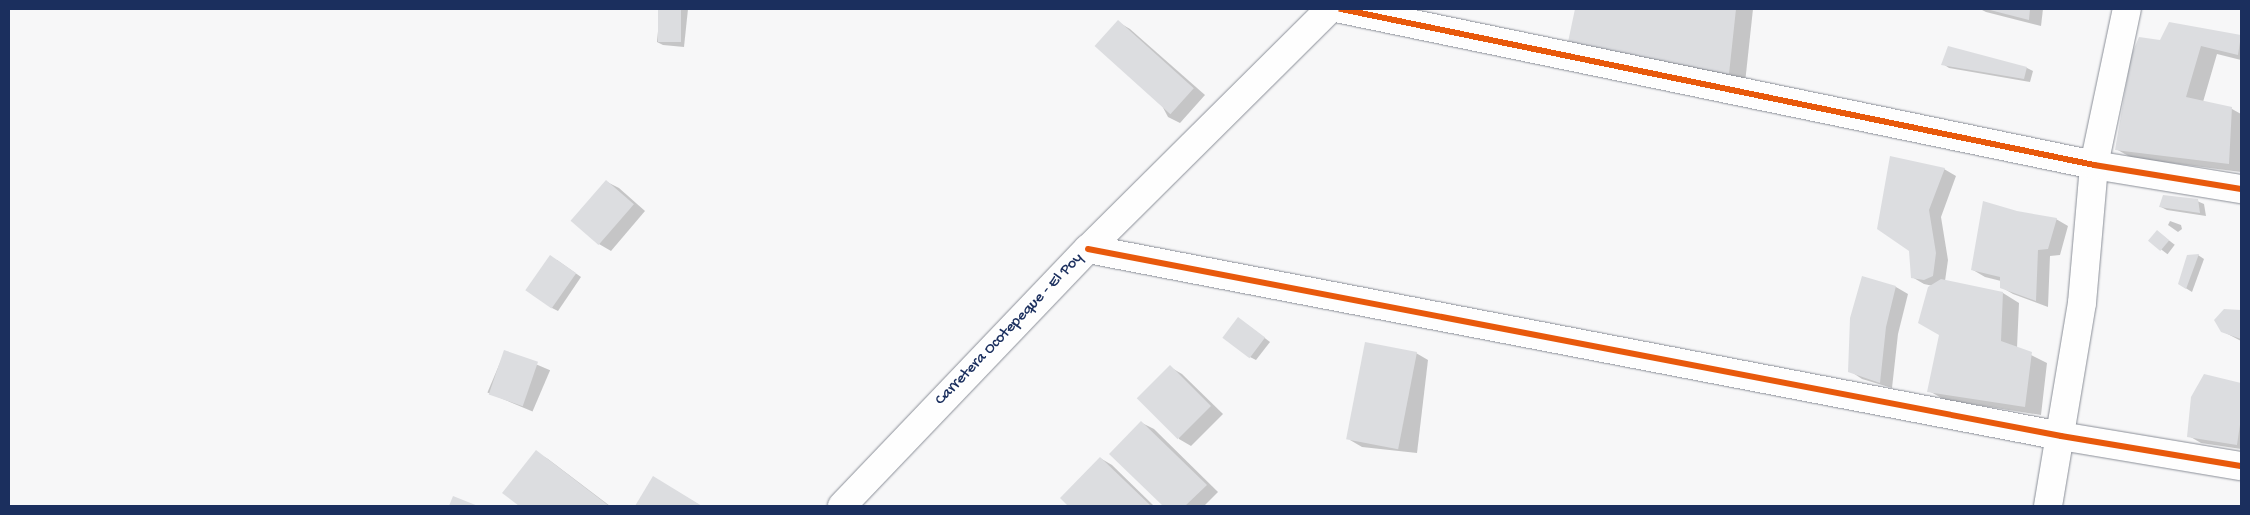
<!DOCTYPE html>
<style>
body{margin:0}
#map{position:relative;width:2250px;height:515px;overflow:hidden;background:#f7f7f8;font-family:"Gochi Hand",sans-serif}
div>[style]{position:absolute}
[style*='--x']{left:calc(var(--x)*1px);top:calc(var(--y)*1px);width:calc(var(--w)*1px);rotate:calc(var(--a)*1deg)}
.shadow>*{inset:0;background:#0003;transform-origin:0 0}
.building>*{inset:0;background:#dcdde0;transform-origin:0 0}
.roads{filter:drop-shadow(0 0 1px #8a8e97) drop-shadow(0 0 1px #8a8e97)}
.minor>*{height:28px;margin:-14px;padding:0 14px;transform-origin:14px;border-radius:14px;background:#fefefe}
.major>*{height:28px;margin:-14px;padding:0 14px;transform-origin:14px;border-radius:14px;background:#fefefe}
.cycleway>*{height:6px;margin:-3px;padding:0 3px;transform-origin:3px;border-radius:3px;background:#e8590c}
span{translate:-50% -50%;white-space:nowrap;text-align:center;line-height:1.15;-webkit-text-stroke:4px #fff;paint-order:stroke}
.street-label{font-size:16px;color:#1b2f5e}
.frame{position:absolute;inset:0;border:10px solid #1b2f5e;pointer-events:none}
</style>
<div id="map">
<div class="shadow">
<i style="clip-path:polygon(660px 9px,688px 9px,684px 47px,663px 45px,657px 42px)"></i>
<i style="clip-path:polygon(1577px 9px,1753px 9px,1745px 83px,1586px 50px,1570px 41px)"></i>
<i style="clip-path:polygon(1980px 9px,2043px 9px,2041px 26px,1986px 12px)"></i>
<i style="clip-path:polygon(1118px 22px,1130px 29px,1205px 95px,1180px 123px,1168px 117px)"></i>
<i style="clip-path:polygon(2170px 23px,2241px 36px,2241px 60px,2217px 54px,2203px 102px,2232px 109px,2241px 114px,2241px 172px,2132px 158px,2116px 149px)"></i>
<i style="clip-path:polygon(1943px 64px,2027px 68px,2033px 71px,2030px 82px,1949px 68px)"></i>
<i style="clip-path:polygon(1944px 169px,1956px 176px,1941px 217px,1948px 260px,1945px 281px,2003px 293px,2019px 303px,2017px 348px,2047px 363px,2041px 415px,1945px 400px,1929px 391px,1940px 335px,1933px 286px,1924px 284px,1912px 277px,1911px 251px)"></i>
<i style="clip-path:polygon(607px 182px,619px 188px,645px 211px,611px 251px,599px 244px)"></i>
<i style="clip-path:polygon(2197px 201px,2204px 204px,2206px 216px,2167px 210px,2161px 207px)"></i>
<i style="clip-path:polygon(2017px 212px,2056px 219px,2068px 226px,2060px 255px,2050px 256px,2048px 307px,2013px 294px,2001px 287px,2001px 281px,1985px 277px,1973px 270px)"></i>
<i style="clip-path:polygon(2170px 221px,2181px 225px,2182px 229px,2178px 232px,2168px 225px)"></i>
<i style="left:2158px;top:232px;width:21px;height:12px;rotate:37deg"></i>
<i style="clip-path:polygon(2198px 255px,2204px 259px,2192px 292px,2179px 284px)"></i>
<i style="clip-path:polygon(557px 260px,581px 277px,558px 311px,552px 308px)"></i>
<i style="clip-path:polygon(1863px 277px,1896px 287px,1908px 294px,1898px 334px,1892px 388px,1862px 379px,1850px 371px)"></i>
<i style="clip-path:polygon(2224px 310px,2241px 311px,2241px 341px,2222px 331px)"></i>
<i style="clip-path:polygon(1245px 323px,1270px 342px,1256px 360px,1250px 357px)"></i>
<i style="left:505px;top:351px;width:49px;height:45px;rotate:23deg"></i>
<i style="clip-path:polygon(1416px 353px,1428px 360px,1417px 453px,1362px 447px,1350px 440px)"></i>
<i style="clip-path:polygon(1170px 367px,1182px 374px,1223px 414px,1191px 446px,1179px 439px)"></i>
<i style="clip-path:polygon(2204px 376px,2241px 385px,2241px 449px,2201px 443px,2189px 436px)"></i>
<i style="clip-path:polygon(1142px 423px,1154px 429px,1218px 492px,1204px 506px,1164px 506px,1111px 454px)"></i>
<i style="clip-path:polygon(536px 452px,548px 459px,610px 506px,521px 506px,504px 493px)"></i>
<i style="clip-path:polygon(1100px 458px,1112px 465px,1154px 506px,1069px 506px,1061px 498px)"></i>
<i style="clip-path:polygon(654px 478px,666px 485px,701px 506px,636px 506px)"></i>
</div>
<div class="building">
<i style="left:658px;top:9px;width:23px;height:33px"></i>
<i style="clip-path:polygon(1575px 9px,1736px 9px,1729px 74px,1568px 42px)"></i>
<i style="clip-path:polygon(1986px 9px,2030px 9px,2029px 20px)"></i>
<i style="left:1118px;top:20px;width:102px;height:35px;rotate:42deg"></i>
<i style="clip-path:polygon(2169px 22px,2241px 35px,2238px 55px,2201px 46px,2186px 97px,2232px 107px,2229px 164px,2115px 150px,2131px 56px,2139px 37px,2160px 40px)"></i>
<i style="clip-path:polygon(1948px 46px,2027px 67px,2024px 79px,1941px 65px)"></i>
<i style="clip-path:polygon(1890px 156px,1945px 168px,1929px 210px,1936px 253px,1933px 276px,1924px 280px,1911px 278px,1909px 251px,1877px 229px)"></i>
<i style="left:606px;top:180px;width:37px;height:54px;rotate:41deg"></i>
<i style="clip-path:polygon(2163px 195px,2198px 199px,2200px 213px,2159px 207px)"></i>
<i style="clip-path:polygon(1983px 201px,2017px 211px,2057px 218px,2048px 249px,2038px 250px,2036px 301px,2000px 288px,2000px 277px,1971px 270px)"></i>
<i style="left:2157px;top:230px;width:16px;height:14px;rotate:40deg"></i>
<i style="clip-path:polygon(2199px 254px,2186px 289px,2178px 284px,2187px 255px)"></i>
<i style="left:550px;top:255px;width:32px;height:43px;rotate:35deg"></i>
<i style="clip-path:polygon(1862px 276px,1896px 286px,1886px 327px,1880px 383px,1848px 372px,1850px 318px)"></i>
<i style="clip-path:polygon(1941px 279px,2003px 292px,2001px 341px,2032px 352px,2025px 407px,1927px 392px,1939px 335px,1918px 323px,1928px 287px)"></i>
<i style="clip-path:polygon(2224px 309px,2241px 310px,2241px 339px,2221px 332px,2214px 320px)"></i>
<i style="left:1238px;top:317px;width:34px;height:26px;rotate:37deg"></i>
<i style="left:1365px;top:342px;width:53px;height:99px;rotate:11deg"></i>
<i style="left:504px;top:350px;width:36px;height:47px;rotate:19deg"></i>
<i style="left:1170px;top:365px;width:58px;height:47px;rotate:45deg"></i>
<i style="clip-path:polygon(2204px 374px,2241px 383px,2241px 418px,2237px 445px,2187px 437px,2191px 397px)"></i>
<i style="clip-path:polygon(1141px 421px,1207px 485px,1185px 506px,1163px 506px,1109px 454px)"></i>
<i style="clip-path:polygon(536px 450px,609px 506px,519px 506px,502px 493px)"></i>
<i style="clip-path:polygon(1100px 457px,1151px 506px,1068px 506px,1060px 498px)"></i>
<i style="clip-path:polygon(653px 476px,702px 506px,635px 506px)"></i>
<i style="clip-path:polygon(453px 496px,478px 506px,449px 506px)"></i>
</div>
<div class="roads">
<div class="minor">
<i style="--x:1341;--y:9;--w:769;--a:11.7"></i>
<i style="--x:2094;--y:165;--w:149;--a:9.3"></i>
<i style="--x:1088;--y:249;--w:991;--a:10.88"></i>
<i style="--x:2061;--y:436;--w:182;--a:9.5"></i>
<i style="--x:2048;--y:506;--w:206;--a:-80.5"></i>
<i style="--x:2082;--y:303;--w:139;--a:-85"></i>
<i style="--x:2094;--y:165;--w:159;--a:-78.1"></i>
</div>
<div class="major">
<i style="--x:842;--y:506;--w:356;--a:-46.3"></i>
<i style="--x:1088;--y:249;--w:341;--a:-44.8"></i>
</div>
</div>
<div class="cycleway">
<i style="--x:1341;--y:9;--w:769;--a:11.7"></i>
<i style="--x:2094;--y:165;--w:149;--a:9.3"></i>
<i style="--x:1088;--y:249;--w:991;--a:10.88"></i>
<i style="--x:2061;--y:436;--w:182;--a:9.5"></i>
</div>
<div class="street-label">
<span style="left:1010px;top:330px;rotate:-46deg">Carretera Ocotepeque - El Poy</span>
</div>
<div class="frame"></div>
</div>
